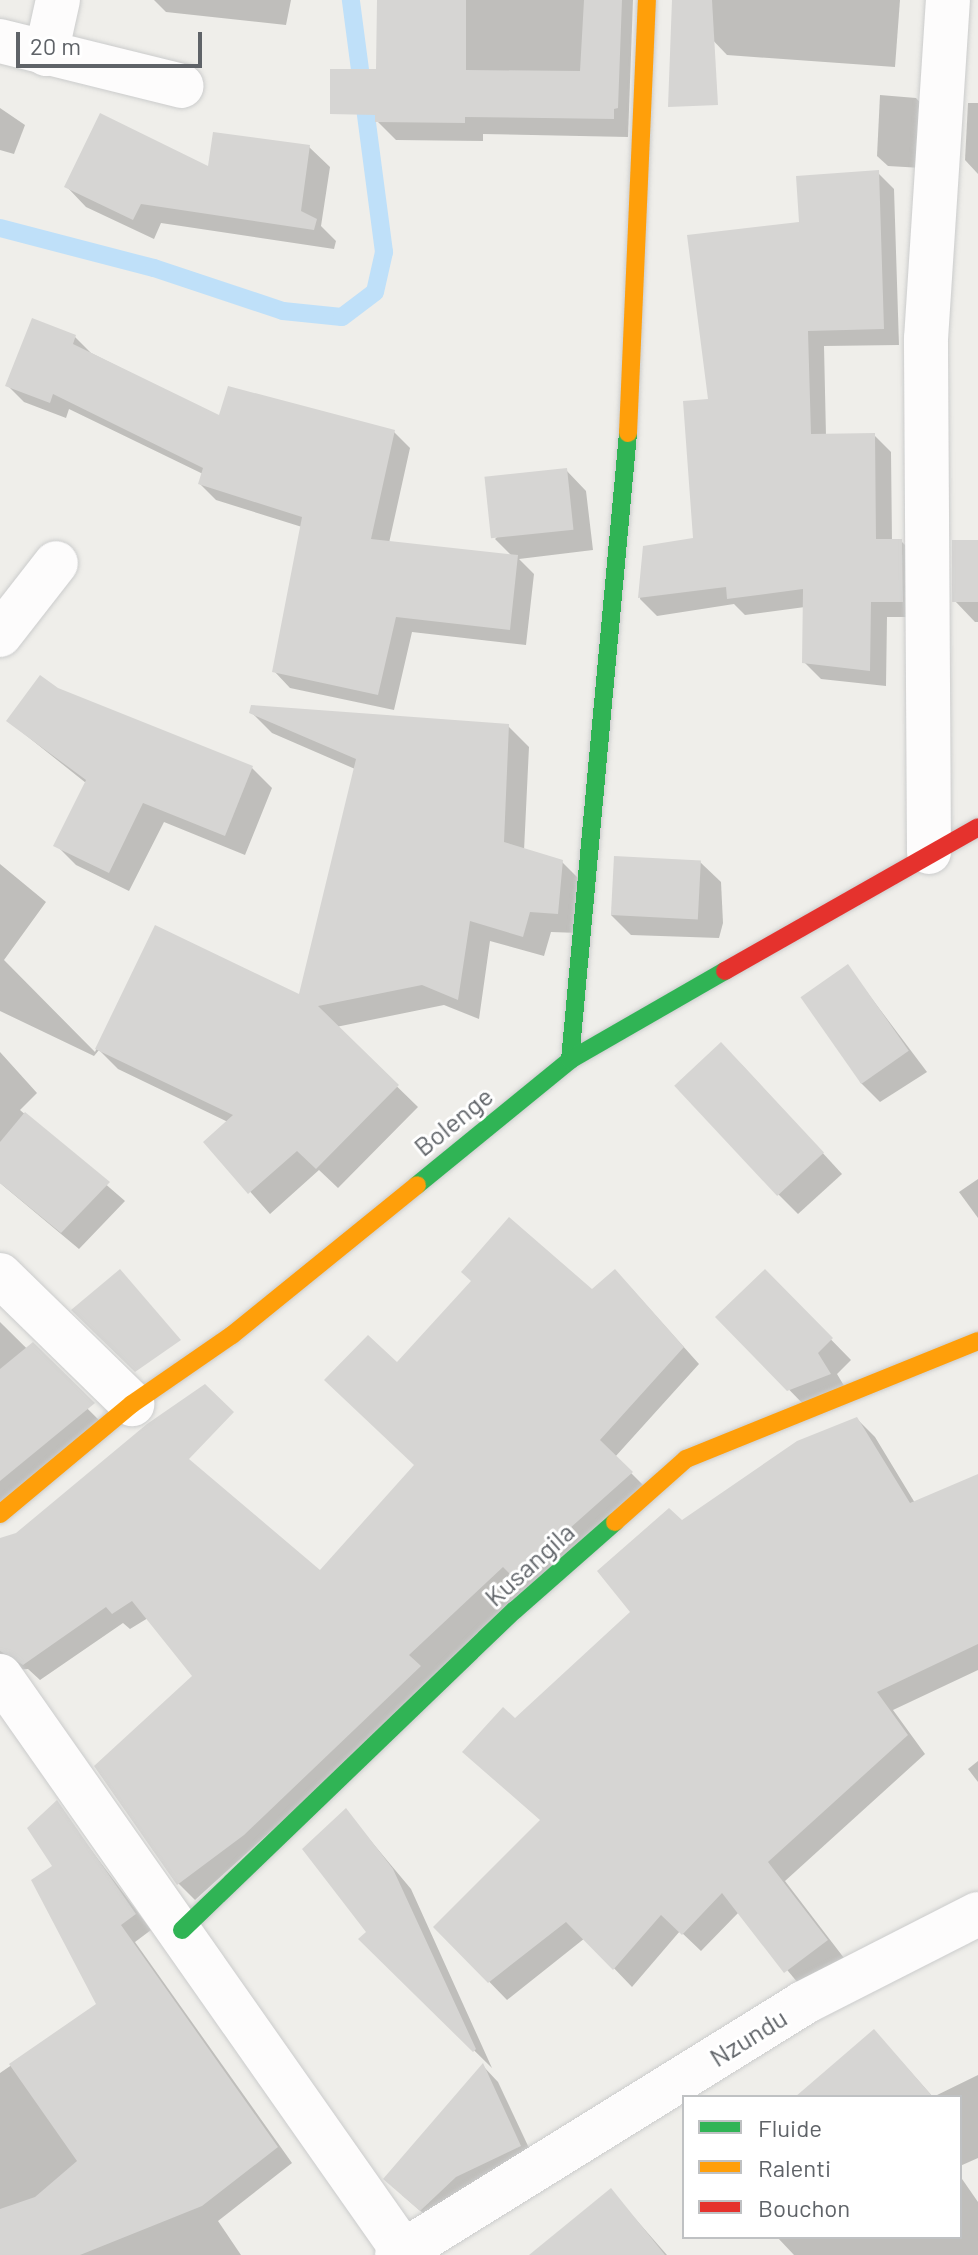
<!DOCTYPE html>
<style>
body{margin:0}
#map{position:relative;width:978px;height:2255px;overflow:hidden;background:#efeeea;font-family:Barlow,sans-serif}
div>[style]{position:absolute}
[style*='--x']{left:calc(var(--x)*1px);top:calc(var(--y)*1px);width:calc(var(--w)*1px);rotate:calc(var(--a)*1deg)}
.shadow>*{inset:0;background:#0003}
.stream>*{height:18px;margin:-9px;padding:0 9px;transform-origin:9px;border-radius:9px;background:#bfe0f9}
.building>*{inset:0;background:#d6d5d3;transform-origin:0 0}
.roads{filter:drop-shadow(0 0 2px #cbcccc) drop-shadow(0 0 2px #cbcccc)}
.street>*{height:44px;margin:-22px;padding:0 22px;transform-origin:22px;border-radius:22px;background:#fdfcfc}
.fast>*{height:18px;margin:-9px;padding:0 9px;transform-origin:9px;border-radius:9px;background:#30b455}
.slow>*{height:18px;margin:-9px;padding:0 9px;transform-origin:9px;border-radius:9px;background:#ff9f0a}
.jam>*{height:18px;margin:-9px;padding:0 9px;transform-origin:9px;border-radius:9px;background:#e5322d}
span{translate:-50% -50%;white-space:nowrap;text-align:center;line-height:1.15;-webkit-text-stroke:6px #fff;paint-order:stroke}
.street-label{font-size:26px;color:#5f6368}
.legend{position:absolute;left:682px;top:2095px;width:280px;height:144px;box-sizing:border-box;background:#fff;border:2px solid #bfc1c3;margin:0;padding:10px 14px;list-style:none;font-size:24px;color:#5f6368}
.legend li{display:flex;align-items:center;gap:16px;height:40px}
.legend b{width:40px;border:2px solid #bfc1c3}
.scale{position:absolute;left:16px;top:32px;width:186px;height:36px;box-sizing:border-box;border:4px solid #5f6368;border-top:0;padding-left:10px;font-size:24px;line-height:28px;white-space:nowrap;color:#5f6368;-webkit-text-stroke:6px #fff;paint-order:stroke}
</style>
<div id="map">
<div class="shadow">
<i style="clip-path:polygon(154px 0,291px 0,286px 25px,166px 12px)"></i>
<i style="clip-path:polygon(379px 0,633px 0,628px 137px,483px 134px,483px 141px,396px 140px,377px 121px)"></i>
<i style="clip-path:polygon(710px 0,900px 0,895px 67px,727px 55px,707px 34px)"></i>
<i style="clip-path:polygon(880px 95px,916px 98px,926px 109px,922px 168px,888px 166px,877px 156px)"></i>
<i style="clip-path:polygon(968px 103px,978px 103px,978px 174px,965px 160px)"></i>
<i style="clip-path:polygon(0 108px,25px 125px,14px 154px,0 150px)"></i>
<i style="clip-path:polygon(309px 147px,330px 167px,321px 226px,336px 241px,334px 249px,161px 223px,154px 239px,86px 207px,66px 186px,210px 169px)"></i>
<i style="clip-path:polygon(878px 173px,894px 189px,899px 345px,824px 346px,826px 436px,874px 435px,891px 452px,892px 541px,901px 541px,918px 558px,918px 617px,887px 617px,886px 686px,821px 679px,804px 662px,805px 607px,745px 615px,734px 604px,657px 616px,640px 599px,645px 548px,695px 540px,711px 401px,801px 224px)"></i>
<i style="clip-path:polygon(75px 337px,91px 353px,220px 418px,394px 432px,410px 448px,389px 543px,513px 557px,495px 539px,566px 470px,586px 491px,593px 550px,519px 559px,534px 574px,526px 645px,412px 632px,394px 710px,290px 688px,274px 671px,302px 527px,216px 500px,200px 484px,203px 474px,69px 409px,66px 418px,24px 402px,8px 386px)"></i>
<i style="clip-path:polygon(978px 542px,978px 622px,975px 622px,955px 601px)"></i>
<i style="clip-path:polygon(57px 690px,252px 768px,272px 788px,245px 855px,164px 822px,129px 891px,76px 865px,56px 845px,86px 783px,8px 721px)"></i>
<i style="clip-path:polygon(251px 712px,508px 726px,529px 747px,524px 851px,562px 862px,583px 883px,579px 933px,551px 932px,544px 956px,490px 941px,479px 1019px,444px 1005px,336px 1027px,418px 1107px,338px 1188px,319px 1170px,270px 1214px,206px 1142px,228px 1122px,118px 1069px,99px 1050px,94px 1056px,0 1011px,0 864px,46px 902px,4px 960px,95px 1052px,156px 928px,300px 997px,355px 769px,272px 733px)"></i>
<i style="clip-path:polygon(700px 862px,721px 882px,723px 923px,719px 938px,631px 935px,611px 915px)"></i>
<i style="clip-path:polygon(848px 967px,927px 1072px,880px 1102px,860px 1082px)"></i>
<i style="clip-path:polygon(0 1052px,37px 1093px,20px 1110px,125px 1201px,79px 1249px,0 1183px)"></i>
<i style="clip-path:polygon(741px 1064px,842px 1174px,798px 1214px,778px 1194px)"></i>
<i style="clip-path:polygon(978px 1179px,978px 1218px,959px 1192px)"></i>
<i style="clip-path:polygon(765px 1272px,851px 1360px,837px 1374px,849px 1394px,809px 1410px,718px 1317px)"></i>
<i style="clip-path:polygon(631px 1288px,699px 1364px,615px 1457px,648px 1490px,195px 1900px,178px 1883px,194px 1677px,148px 1618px,130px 1629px,123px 1623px,40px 1680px,28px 1669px,3px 1671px,0 1676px,0 1586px,320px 1573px,416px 1465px,397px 1365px,592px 1291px)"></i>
<i style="clip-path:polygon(0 1322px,107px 1428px,0 1503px)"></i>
<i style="clip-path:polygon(857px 1419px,875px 1437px,915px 1503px,978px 1486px,978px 1670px,893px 1710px,925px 1754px,785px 1881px,844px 1958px,803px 1989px,739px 1912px,701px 1951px,680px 1931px,632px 1987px,585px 1938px,507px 2000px,436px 1927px,542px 1821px,464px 1752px,515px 1721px,633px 1612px,681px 1523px)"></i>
<i style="clip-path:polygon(978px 1761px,978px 1782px,968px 1769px)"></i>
<i style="clip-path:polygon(56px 1803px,151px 1930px,135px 1942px,292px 2163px,218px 2221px,241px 2255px,0 2255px,0 2073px,99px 2005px,55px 1866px)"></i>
<i style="clip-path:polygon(345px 1810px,411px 1889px,492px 2068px,361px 1939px,368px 1932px)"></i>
<i style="clip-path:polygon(892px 2051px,933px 2097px,978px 2075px,978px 2158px,960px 2166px,960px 2097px,798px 2097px)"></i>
<i style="clip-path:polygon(483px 2066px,498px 2082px,536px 2163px,438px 2226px,402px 2195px)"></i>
<i style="clip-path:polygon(960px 2176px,978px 2202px,978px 2255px,794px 2255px,777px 2237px,960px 2237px)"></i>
<i style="clip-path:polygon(611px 2191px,667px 2255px,534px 2255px)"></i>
</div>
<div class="stream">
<i style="--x:0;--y:228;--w:159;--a:14.6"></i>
<i style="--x:154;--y:268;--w:136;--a:18.4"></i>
<i style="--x:283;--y:311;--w:59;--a:5.8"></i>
<i style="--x:342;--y:317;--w:41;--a:-37.1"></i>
<i style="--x:375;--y:292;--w:41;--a:-77.3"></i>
<i style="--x:384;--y:252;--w:254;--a:-97.5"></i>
</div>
<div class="building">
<i style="clip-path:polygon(377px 0,466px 0,466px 70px,580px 71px,584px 0,622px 0,618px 108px,614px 109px,614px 119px,465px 117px,465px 123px,375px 122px,375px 115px,330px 114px,330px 69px,376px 69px)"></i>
<i style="clip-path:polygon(672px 0,712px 0,718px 105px,668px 107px)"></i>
<i style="clip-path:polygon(100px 113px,208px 166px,213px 132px,310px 145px,301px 211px,317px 219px,314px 230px,141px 204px,133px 220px,64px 187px)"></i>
<i style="clip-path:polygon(879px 170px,884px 329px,808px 331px,811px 434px,875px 433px,876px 539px,902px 539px,903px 602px,871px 602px,870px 671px,802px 663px,803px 589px,727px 599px,726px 587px,638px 598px,643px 546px,693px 538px,683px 401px,708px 399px,687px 235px,799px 222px,796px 176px)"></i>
<i style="clip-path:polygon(32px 318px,76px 335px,73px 344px,219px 415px,228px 386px,395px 430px,371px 539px,518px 555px,510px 630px,396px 617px,378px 695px,272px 672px,302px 517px,198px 484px,203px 468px,53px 394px,50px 403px,5px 386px)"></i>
<i style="left:567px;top:468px;width:62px;height:83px;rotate:84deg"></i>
<i style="left:952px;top:540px;width:26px;height:62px"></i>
<i style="clip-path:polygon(40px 675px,58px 688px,253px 766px,225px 836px,143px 803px,109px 873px,53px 846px,86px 780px,6px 721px)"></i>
<i style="clip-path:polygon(251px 705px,509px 724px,504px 842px,563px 860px,558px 914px,530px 912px,523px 937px,470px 921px,458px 1000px,422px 985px,318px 1006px,399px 1085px,316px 1169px,297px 1151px,248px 1194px,203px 1142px,233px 1115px,95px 1049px,155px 925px,299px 994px,356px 759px,249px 713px)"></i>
<i style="left:614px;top:856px;width:87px;height:59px;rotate:3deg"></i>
<i style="left:848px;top:964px;width:106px;height:58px;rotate:55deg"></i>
<i style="left:721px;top:1042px;width:151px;height:64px;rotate:47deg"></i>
<i style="clip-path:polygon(25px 1112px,110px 1182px,61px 1233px,0 1183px,0 1142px)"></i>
<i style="clip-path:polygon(509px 1217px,592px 1289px,615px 1269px,684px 1347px,600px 1440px,633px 1472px,514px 1578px,503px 1567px,409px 1655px,421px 1666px,244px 1835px,177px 1885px,94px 1766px,192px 1676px,132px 1601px,112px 1614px,106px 1607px,23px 1665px,0 1651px,0 1538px,16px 1533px,147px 1424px,205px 1384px,234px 1412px,189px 1459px,320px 1570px,414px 1465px,324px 1380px,368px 1335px,397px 1362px,471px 1281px,461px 1272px)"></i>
<i style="clip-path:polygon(120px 1269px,181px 1340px,135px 1372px,71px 1310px)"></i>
<i style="clip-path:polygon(765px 1269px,833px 1338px,818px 1353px,831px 1374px,787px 1391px,715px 1317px)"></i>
<i style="clip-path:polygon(33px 1342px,95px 1403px,0 1481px,0 1369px)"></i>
<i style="clip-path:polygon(857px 1417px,910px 1503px,978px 1474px,978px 1644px,877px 1692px,908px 1735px,768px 1862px,828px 1940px,784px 1973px,722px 1893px,682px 1935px,661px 1915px,613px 1970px,566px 1922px,488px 1983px,433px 1927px,540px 1820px,462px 1752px,503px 1707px,515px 1718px,630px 1612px,597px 1571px,669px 1508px,682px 1520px,797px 1441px)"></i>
<i style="clip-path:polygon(57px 1800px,136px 1914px,121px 1925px,278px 2147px,202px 2206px,80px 2255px,0 2255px,0 2209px,35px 2197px,77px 2161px,9px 2064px,96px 2004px,31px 1880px,52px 1866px,27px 1828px)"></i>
<i style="clip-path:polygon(346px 1808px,393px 1869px,476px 2049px,473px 2052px,358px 1939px,366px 1932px,302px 1849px)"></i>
<i style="clip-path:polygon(874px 2029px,933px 2097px,795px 2097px)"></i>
<i style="clip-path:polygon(483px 2063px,521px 2146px,456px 2177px,420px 2211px,383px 2179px)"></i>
<i style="clip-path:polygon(611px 2188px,665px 2255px,529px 2255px)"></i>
</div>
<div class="roads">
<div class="street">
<i style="--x:0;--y:41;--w:187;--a:13.9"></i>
<i style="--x:46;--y:54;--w:55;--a:-77.5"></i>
<i style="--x:0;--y:635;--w:91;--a:-52.1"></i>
<i style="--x:929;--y:852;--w:513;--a:-90.34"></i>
<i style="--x:926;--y:339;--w:340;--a:-86.3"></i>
<i style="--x:0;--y:1275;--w:185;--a:44.3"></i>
<i style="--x:0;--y:1676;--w:707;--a:54.96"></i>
<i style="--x:397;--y:2255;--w:478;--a:-31.8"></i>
<i style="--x:803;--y:2003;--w:196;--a:-27"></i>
</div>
<div class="fast">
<i style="--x:570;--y:1060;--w:630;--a:-84.71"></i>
<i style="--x:417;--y:1185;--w:198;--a:-39.2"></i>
<i style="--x:570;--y:1060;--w:179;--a:-29.9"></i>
<i style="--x:182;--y:1930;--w:462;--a:-43.9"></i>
<i style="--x:515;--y:1610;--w:133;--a:-41.3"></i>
</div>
<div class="slow">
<i style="--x:628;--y:433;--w:433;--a:-87.5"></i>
<i style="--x:0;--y:1514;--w:172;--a:-39.8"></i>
<i style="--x:132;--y:1404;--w:121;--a:-34.6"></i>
<i style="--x:232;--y:1335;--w:238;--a:-39"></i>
<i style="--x:615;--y:1522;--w:95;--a:-41.6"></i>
<i style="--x:686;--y:1459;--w:315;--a:-22"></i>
</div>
<div class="jam">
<i style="--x:725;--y:971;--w:291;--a:-29.6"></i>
</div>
</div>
<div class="street-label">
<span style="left:453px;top:1121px;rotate:-39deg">Bolenge</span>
<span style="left:529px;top:1564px;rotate:-42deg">Kusangila</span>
<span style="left:748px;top:2037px;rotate:-32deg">Nzundu</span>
</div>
<ul class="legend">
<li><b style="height:10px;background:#30b455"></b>Fluide</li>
<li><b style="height:10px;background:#ff9f0a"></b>Ralenti</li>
<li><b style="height:10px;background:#e5322d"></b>Bouchon</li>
</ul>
<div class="scale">20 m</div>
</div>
